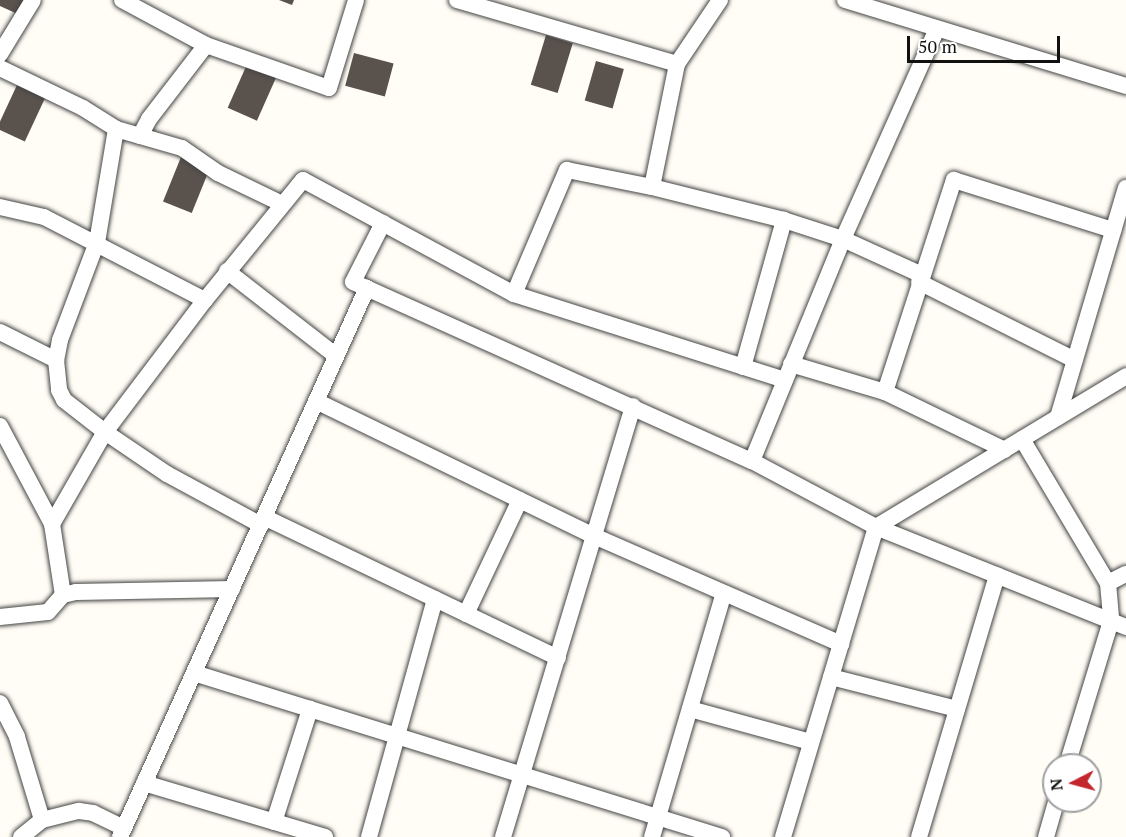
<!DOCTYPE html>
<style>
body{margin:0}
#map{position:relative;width:1126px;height:837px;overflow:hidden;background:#fffdf5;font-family:"PT Serif",serif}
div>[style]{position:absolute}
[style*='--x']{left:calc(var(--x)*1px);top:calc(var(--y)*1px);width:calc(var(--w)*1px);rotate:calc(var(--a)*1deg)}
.building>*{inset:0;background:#5a524d;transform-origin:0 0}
.roads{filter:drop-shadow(0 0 2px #444) drop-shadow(0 0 2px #444)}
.street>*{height:16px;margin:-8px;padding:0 8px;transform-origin:8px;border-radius:8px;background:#fff}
span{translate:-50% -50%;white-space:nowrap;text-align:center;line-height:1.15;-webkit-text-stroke:6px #fff;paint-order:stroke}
.north{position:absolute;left:1042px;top:753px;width:60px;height:60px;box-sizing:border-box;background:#fff;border:2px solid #a0a0a0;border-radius:50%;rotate:264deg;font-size:16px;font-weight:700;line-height:24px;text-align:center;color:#111}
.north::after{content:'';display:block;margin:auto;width:21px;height:27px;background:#c4262e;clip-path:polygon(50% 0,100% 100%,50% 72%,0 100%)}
.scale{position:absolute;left:907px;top:36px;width:153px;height:27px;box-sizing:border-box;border:3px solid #111;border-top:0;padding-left:8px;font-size:18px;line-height:21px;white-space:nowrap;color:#111;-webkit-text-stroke:4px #fff;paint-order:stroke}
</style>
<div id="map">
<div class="building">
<i style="clip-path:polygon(0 0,28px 0,22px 16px,0 6px)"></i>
<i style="clip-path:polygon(279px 0,294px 0,292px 5px)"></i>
<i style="left:546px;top:35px;width:28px;height:52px;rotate:17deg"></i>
<i style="left:354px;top:53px;width:41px;height:34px;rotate:15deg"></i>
<i style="left:596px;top:61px;width:29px;height:41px;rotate:16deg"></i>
<i style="left:248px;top:62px;width:32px;height:50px;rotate:24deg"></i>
<i style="left:17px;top:85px;width:31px;height:48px;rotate:25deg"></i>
<i style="left:181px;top:157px;width:31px;height:48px;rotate:22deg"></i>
</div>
<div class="roads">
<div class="street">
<i style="--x:122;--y:0;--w:95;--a:28.2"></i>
<i style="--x:206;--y:45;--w:130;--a:19.3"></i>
<i style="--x:329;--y:88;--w:92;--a:-72.9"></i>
<i style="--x:457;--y:0;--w:229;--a:16.2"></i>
<i style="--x:845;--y:0;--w:294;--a:17"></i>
<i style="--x:0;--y:54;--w:63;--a:-58.6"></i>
<i style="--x:0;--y:68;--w:92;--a:25.7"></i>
<i style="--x:83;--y:108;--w:39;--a:32"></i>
<i style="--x:116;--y:129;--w:69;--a:16.1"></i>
<i style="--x:182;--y:148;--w:44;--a:34.8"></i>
<i style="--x:218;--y:173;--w:71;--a:25.8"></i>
<i style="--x:116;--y:129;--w:115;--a:99.5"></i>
<i style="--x:97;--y:242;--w:105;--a:110.7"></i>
<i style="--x:60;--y:340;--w:20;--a:101"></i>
<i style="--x:56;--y:360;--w:30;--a:84"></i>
<i style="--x:59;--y:390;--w:11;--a:63"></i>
<i style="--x:64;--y:400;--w:52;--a:38"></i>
<i style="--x:105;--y:432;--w:75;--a:34.1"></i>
<i style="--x:167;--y:474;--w:107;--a:28.5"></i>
<i style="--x:140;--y:136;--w:19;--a:-62"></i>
<i style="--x:149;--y:119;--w:93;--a:-52.4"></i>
<i style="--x:652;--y:187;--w:126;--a:-78.5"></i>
<i style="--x:677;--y:64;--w:77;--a:-56.1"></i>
<i style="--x:0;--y:207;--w:45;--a:12.8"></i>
<i style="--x:44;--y:217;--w:181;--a:27.3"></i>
<i style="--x:383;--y:223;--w:66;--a:117"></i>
<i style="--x:353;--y:282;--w:437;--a:24.2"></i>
<i style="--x:752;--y:461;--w:140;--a:28"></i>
<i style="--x:876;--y:527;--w:269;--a:21.8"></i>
<i style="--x:227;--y:271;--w:138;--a:37.9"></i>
<i style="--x:919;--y:282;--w:174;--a:26.6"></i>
<i style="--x:514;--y:294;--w:135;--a:-66.9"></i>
<i style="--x:567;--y:170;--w:87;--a:11.3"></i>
<i style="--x:652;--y:187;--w:136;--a:14"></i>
<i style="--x:784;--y:220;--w:62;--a:17.9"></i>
<i style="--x:843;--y:239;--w:87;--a:24.5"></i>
<i style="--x:0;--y:332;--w:63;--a:26.6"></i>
<i style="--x:791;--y:364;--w:98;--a:16.6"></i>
<i style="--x:885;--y:392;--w:133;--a:25.8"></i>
<i style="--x:743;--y:367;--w:153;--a:-74.4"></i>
<i style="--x:885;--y:392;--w:223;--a:-72"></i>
<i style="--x:954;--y:180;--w:167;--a:17.5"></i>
<i style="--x:316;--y:401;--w:309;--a:25.9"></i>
<i style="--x:594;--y:536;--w:270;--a:23.6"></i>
<i style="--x:1058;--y:417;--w:239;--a:-73.5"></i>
<i style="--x:0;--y:426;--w:111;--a:62"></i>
<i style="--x:52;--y:524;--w:72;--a:81.2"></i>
<i style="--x:1022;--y:439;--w:168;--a:59.2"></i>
<i style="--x:1108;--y:583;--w:38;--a:85"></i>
<i style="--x:1111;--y:621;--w:151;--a:107"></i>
<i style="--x:752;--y:461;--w:240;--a:-67.7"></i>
<i style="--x:843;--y:239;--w:228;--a:-65.9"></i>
<i style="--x:264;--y:517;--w:326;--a:25.6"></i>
<i style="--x:52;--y:524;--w:106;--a:-60.1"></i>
<i style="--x:105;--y:432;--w:166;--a:-52.9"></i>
<i style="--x:205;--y:300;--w:155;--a:-50.8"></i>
<i style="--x:303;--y:180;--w:240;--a:28.4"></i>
<i style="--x:514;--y:294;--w:284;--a:17.6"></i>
<i style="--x:1108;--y:583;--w:20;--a:-27"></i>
<i style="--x:466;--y:614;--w:126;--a:-64.7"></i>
<i style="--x:0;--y:617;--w:48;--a:-5.9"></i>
<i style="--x:48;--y:612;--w:23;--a:-49"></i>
<i style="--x:63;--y:595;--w:13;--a:-13"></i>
<i style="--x:76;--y:592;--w:156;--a:-1.1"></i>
<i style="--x:194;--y:673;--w:553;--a:17.26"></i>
<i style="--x:831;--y:677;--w:130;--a:14.3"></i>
<i style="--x:0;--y:703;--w:38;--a:63"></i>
<i style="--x:17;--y:737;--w:87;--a:73.2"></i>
<i style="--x:690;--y:709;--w:125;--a:15.3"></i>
<i style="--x:144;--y:783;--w:189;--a:16.6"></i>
<i style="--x:274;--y:822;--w:119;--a:-72.3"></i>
<i style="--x:21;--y:837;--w:27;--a:-39"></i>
<i style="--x:42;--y:820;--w:38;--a:-14"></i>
<i style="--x:79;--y:811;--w:14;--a:8"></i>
<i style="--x:93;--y:813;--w:34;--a:26"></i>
<i style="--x:120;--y:837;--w:602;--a:-65.78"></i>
<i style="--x:369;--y:837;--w:247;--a:-74.5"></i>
<i style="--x:503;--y:837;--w:450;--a:-73.2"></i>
<i style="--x:652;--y:837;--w:254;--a:-73.6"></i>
<i style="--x:783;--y:837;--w:324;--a:-73.3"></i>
<i style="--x:876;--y:527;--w:292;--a:-31.1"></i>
<i style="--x:919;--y:837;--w:273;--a:-73.4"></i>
<i style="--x:1046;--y:837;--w:37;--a:-74"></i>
</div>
</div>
<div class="north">N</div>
<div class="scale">50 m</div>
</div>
